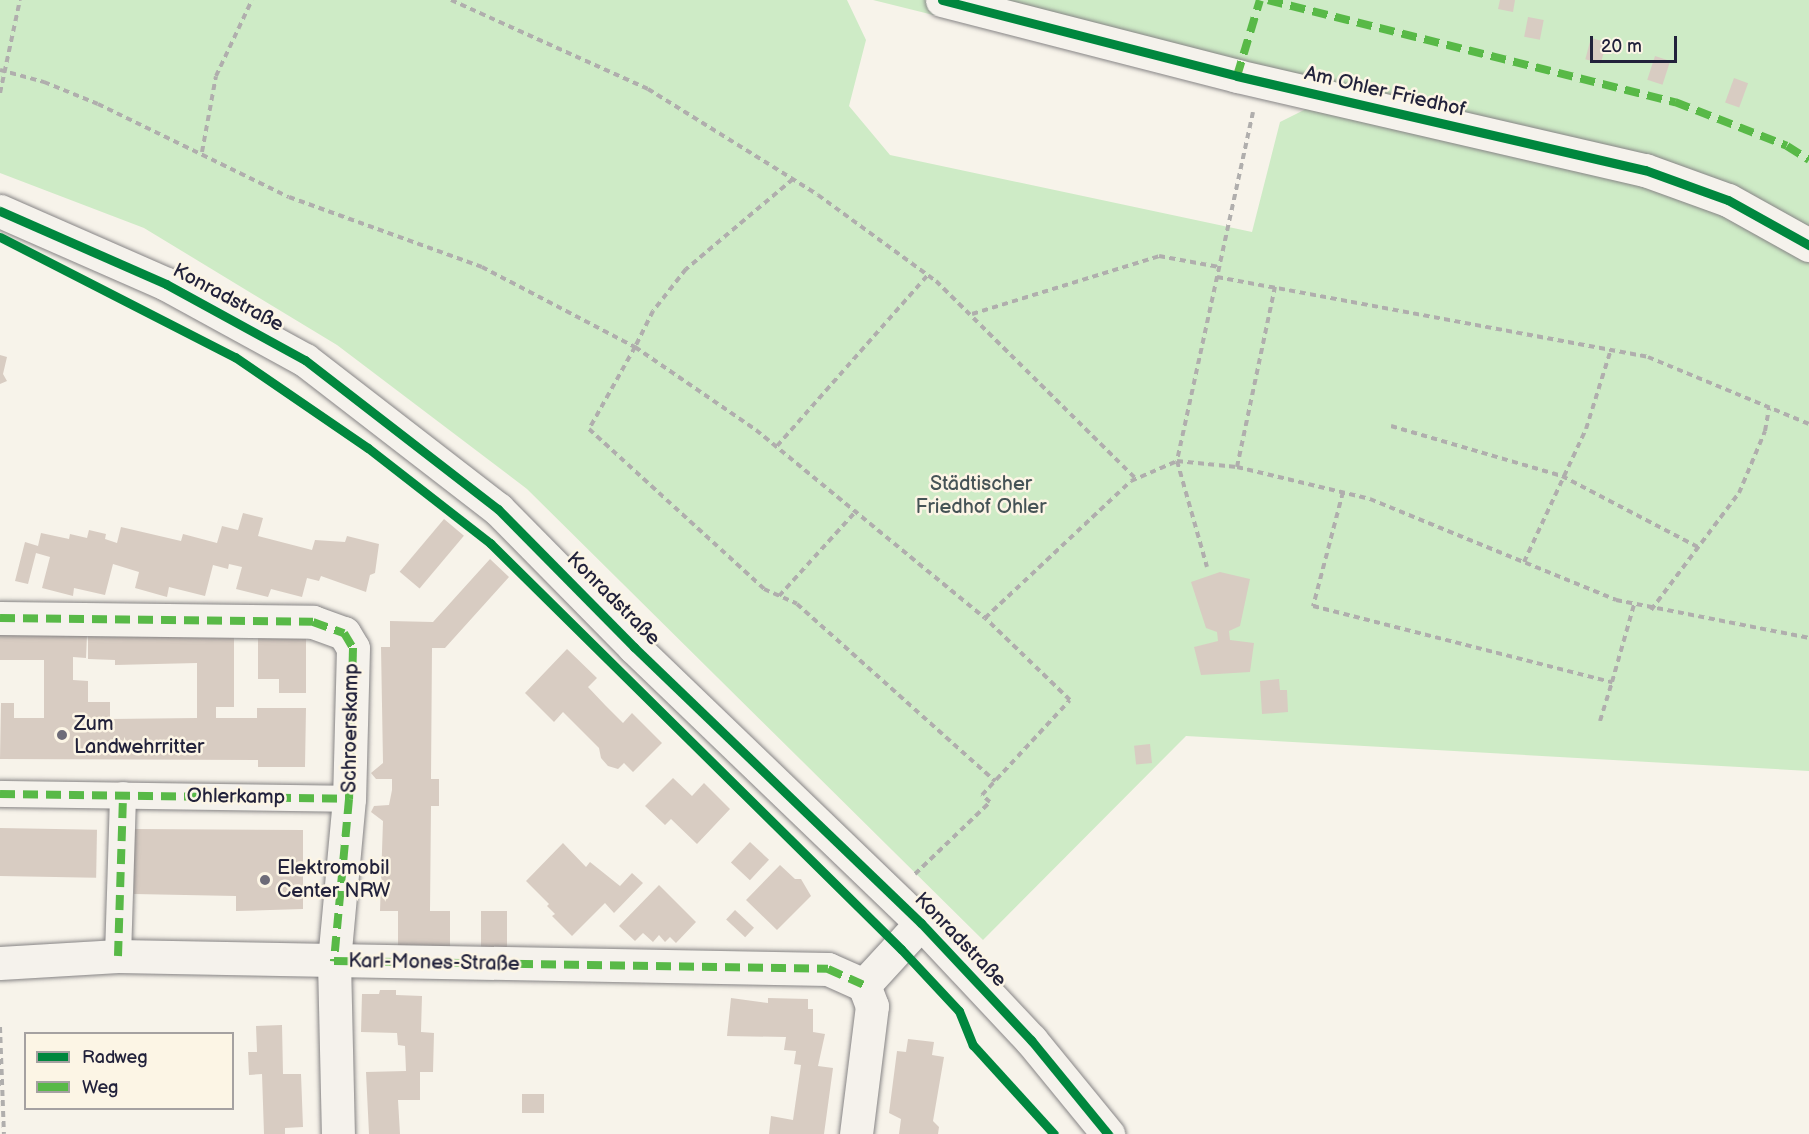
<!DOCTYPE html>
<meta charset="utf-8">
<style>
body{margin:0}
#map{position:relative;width:1809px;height:1134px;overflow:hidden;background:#f7f3ea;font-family:"Balsamiq Sans",sans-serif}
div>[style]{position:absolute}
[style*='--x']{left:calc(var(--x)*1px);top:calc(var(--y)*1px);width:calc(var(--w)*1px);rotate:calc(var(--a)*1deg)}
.green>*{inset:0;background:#ceebc6}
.building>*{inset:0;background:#d8ccc2;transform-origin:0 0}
.path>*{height:4px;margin-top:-2px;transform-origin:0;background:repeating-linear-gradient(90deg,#b0aead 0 6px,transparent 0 10.5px)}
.roads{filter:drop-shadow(0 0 2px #868485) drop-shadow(0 0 2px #868485)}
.pedestrian>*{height:26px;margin:-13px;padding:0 13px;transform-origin:13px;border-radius:13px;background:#f5f2ec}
.minor>*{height:33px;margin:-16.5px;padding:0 16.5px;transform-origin:16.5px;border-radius:16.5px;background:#f5f2ec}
.quiet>*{height:8px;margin-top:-4px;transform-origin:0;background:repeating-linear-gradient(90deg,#58b947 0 15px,transparent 0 23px)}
.cycleway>*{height:9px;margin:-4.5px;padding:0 4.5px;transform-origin:4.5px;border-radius:4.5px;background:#00873e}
.dots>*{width:16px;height:16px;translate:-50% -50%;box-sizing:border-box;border:3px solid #fcf5e5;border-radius:50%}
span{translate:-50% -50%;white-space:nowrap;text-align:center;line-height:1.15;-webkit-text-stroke:5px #fcf5e5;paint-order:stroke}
.street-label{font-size:20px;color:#22223b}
.park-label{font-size:20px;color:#455356}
.poi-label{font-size:20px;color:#22223b}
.left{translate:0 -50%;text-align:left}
.legend{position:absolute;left:24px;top:1032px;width:210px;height:78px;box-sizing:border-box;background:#fcf5e5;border:2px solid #a5a1a1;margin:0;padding:8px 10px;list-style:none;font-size:18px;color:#22223b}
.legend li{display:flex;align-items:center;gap:12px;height:30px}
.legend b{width:30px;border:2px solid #a5a1a1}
.scale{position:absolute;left:1590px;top:36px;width:87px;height:27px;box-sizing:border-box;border:3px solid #22223b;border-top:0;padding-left:8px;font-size:18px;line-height:21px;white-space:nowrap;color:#22223b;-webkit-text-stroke:4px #fcf5e5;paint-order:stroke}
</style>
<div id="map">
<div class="green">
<i style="clip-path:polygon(0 0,847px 0,866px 40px,849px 106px,890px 155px,1252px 232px,1280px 122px,1308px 108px,873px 0,1809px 0,1809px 771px,1186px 736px,983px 940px,527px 489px,337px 345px,144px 228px,0 173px)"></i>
</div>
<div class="building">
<i style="clip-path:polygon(1500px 0,1515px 0,1513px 12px,1498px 9px)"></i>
<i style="left:1528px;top:17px;width:16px;height:20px;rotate:11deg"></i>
<i style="left:1591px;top:38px;width:16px;height:22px;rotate:15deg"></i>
<i style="left:1655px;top:56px;width:16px;height:25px;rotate:18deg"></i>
<i style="left:1734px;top:78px;width:15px;height:26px;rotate:20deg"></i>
<i style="clip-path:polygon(0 355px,7px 357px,3px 374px,7px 381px,0 384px)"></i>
<i style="clip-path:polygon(243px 513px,263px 518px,258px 536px,312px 550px,315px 540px,345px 542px,347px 536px,379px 544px,375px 573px,370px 575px,366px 592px,321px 576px,319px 581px,307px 578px,302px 597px,271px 589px,268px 597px,236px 589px,242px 567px,229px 564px,228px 569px,213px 565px,205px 596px,169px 587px,167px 597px,135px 588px,139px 572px,113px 564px,105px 595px,74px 588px,73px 596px,42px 588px,50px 557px,36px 553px,28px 584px,15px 581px,25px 542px,38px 546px,41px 533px,69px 539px,70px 534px,87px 538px,89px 530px,106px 534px,105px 539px,117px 543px,121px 527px,181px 541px,183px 534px,217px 543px,222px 526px,238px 530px)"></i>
<i style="left:444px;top:519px;width:26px;height:69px;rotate:40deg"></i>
<i style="clip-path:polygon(490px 559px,509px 577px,445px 648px,432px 648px,431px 779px,439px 779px,439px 806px,431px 806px,430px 911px,450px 911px,450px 950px,398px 950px,398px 911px,380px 911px,383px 821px,371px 812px,374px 806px,389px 805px,392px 790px,392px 779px,376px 779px,371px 773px,383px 763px,381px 647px,390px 647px,390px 621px,433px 622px)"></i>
<i style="clip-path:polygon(1220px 572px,1250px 579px,1240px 626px,1229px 631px,1230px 640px,1254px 643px,1250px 672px,1201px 675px,1194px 647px,1218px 641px,1217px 632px,1206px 628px,1191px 582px)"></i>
<i style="clip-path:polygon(0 634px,87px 635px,86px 658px,73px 657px,73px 680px,88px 681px,88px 702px,110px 702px,110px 719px,197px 718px,197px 663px,115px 665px,115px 660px,88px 659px,88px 635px,234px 636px,234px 707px,216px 707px,216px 718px,257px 718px,257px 708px,306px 708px,305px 767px,258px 767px,258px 760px,0 759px,1px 703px,14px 703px,14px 718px,44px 718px,44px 660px,0 660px)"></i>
<i style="clip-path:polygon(258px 636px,306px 636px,306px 693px,279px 693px,279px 679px,258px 679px)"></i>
<i style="clip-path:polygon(567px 649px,597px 678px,588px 687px,605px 705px,623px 723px,632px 713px,662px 743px,633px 772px,624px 763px,618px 769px,608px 766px,601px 758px,599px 748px,563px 712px,554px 722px,525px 693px)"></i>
<i style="clip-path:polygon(1279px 679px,1280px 690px,1287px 690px,1288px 712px,1262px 714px,1260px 681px)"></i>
<i style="left:1150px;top:744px;width:19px;height:16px;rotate:84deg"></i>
<i style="clip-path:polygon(673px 778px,692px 796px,704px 783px,730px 809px,697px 844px,671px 819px,665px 825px,645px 806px)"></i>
<i style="left:0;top:828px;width:97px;height:48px;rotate:1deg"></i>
<i style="clip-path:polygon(134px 829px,303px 830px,303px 909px,236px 911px,236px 896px,134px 894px)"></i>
<i style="left:750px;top:842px;width:26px;height:28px;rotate:43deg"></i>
<i style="clip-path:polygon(563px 843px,586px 867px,590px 862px,620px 886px,632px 873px,643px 883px,614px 913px,605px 903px,572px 936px,552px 916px,555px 914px,547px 906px,549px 904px,526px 881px)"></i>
<i style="clip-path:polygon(780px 865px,795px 879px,801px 879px,811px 896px,777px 930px,746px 900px)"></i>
<i style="clip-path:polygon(659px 885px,696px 922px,676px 943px,670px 937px,665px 942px,659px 935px,653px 942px,643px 933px,635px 941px,619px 926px)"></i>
<i style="left:735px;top:910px;width:26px;height:13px;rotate:43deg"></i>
<i style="left:481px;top:911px;width:26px;height:40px"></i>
<i style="clip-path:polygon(380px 990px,396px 990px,396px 995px,422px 996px,421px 1032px,434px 1033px,433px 1072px,420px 1072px,420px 1100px,398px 1100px,400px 1134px,369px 1134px,366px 1072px,406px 1071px,405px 1046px,398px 1045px,397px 1033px,361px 1032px,362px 994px,379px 994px)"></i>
<i style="clip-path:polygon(731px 998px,768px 1003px,768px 998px,808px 999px,808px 1009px,813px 1009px,813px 1032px,825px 1034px,818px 1066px,833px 1068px,824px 1134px,769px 1134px,771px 1116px,793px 1120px,801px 1065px,794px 1064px,796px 1051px,784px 1050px,786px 1037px,727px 1036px)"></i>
<i style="clip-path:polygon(282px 1025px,283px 1074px,301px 1074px,303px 1127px,285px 1128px,285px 1134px,264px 1134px,262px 1074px,249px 1075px,248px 1052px,257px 1052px,256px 1026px)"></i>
<i style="clip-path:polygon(908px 1039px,934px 1042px,932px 1055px,944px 1057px,933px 1121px,939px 1127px,938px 1134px,899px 1134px,901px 1119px,889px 1113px,897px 1051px,906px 1052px)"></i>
<i style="left:522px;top:1094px;width:22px;height:19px"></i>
</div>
<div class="path">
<i style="--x:451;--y:0;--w:216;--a:24.3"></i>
<i style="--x:648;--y:89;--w:200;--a:31.9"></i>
<i style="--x:818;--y:195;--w:146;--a:36.1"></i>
<i style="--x:936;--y:281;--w:280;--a:44.7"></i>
<i style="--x:0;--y:70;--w:46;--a:15.3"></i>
<i style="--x:44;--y:82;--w:58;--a:22.2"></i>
<i style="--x:98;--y:104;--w:212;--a:26"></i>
<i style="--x:289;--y:197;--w:205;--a:19.9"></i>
<i style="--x:482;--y:267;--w:173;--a:27.6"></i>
<i style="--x:635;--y:347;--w:94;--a:119.3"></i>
<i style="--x:589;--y:429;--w:237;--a:42.4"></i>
<i style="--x:764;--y:589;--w:36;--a:24"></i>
<i style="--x:797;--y:604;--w:266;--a:41.8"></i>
<i style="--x:0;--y:93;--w:95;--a:-77.9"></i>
<i style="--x:1253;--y:112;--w:357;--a:102.3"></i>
<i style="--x:1177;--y:461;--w:60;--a:5.7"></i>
<i style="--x:1237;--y:467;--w:137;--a:13.5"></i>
<i style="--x:1370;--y:499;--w:266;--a:22.3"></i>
<i style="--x:1616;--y:600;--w:197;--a:11.1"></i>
<i style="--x:202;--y:152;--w:77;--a:-79.6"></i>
<i style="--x:216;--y:76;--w:84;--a:-64.7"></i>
<i style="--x:793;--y:179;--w:140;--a:139.9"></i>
<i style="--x:686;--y:269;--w:53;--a:128.2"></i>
<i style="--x:653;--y:311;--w:40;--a:116.6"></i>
<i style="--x:635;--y:347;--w:147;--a:34.4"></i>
<i style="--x:756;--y:430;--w:296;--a:39.4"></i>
<i style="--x:1217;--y:277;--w:438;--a:10.5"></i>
<i style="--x:1648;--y:357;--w:174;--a:22.6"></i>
<i style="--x:972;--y:314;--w:196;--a:-17.2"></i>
<i style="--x:1159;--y:256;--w:61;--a:10.4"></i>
<i style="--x:1391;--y:426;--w:178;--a:16.3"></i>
<i style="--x:1562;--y:476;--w:156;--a:27.6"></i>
<i style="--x:777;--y:446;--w:228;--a:-48.6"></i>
<i style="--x:1237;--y:467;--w:184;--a:-78.1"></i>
<i style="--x:1343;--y:492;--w:118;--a:104.7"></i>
<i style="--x:1313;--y:606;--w:309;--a:14.3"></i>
<i style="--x:1612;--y:682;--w:80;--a:-74.1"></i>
<i style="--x:1524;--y:562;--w:147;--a:-65"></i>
<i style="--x:1586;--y:429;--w:84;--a:-72.6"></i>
<i style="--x:779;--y:596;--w:116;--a:-47.8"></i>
<i style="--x:1651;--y:610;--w:146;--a:-53.1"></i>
<i style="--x:1739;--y:493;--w:67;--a:-67.2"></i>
<i style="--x:1765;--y:431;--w:23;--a:-80"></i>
<i style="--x:1600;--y:721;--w:41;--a:-72.9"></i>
<i style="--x:915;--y:874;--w:104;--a:-43.8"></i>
<i style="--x:990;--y:802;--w:11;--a:-139"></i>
<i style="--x:982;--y:795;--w:129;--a:-47.2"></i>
<i style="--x:1070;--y:700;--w:118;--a:-136"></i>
<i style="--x:985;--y:618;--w:200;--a:-43.2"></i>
<i style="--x:1131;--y:481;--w:50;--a:-23.5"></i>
<i style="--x:1177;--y:461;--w:110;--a:74.2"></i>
<i style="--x:0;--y:1027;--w:107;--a:87.9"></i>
</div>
<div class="roads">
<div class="pedestrian">
<i style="--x:0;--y:794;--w:349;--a:0.8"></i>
<i style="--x:118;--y:956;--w:161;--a:-88.2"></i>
</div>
<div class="minor">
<i style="--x:942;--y:0;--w:305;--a:14.4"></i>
<i style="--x:1237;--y:76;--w:419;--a:13"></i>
<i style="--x:1645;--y:170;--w:88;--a:19.9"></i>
<i style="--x:1728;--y:200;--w:93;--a:29.1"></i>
<i style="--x:0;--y:211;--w:181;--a:23.7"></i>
<i style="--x:166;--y:284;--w:158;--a:28.7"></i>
<i style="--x:305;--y:360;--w:244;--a:37.7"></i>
<i style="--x:498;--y:509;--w:194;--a:45.4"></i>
<i style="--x:634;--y:647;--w:398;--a:43.9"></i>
<i style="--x:921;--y:923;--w:161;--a:46.8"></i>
<i style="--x:1031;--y:1040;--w:122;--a:50.7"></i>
<i style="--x:0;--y:618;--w:313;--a:0.7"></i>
<i style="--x:313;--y:622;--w:33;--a:20"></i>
<i style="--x:344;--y:633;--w:17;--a:59"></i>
<i style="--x:353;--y:648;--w:151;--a:91.5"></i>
<i style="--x:349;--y:799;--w:163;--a:95.3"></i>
<i style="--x:334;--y:961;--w:173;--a:88.7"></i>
<i style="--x:0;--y:963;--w:118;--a:-3.4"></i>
<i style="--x:118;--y:956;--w:710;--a:1.05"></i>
<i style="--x:828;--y:969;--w:39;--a:24"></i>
<i style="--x:856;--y:1134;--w:129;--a:-82.9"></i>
<i style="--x:872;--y:1006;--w:22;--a:-111"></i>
<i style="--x:864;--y:985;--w:84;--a:-47.4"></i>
</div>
</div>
<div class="quiet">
<i style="--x:1268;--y:0;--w:420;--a:14.1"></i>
<i style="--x:1675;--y:102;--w:120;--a:21.4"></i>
<i style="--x:1787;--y:146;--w:26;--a:32"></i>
<i style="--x:1237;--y:76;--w:79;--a:-73.2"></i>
<i style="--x:0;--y:618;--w:313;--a:0.7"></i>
<i style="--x:313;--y:622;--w:33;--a:20"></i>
<i style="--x:344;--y:633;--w:17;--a:59"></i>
<i style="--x:353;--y:648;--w:151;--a:91.5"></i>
<i style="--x:349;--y:799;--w:163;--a:95.3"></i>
<i style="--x:334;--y:961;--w:494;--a:0.9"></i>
<i style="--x:828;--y:969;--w:39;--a:24"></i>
<i style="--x:0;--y:794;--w:349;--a:0.8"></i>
<i style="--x:118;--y:956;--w:161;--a:-88.2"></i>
</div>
<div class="cycleway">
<i style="--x:942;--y:0;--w:305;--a:14.4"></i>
<i style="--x:1237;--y:76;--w:419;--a:13"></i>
<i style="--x:1645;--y:170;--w:88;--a:19.9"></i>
<i style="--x:1728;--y:200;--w:93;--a:29.1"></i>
<i style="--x:0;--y:211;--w:181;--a:23.7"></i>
<i style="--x:166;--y:284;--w:158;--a:28.7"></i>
<i style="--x:305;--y:360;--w:244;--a:37.7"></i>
<i style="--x:498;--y:509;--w:194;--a:45.4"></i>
<i style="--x:634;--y:647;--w:398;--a:43.9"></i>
<i style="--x:921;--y:923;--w:161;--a:46.8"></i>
<i style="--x:1031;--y:1040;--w:122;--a:50.7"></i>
<i style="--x:0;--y:237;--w:264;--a:27.1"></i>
<i style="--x:235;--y:357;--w:161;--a:34.4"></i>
<i style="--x:368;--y:448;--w:155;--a:37.9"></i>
<i style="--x:490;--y:543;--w:578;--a:44.65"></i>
<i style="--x:901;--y:949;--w:85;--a:46.9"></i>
<i style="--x:959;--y:1011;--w:37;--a:68"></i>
<i style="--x:973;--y:1045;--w:120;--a:47.7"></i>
</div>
<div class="dots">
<i style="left:62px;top:735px;background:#6d6b78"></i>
<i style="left:265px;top:880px;background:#6d6b78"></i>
</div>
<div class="street-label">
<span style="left:1385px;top:92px;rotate:13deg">Am Ohler Friedhof</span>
<span style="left:228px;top:298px;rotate:28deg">Konradstraße</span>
<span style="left:613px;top:599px;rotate:45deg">Konradstraße</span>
<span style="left:351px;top:728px;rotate:-89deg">Schroerskamp</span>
<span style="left:236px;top:797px;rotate:1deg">Ohlerkamp</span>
<span style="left:960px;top:940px;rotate:46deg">Konradstraße</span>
<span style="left:434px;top:963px;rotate:1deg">Karl-Mones-Straße</span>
</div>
<div class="park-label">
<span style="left:981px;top:496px">Städtischer<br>Friedhof Ohler</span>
</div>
<div class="poi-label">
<span class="left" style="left:74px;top:736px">Zum<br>Landwehrritter</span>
<span class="left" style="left:277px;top:880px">Elektromobil<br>Center NRW</span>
</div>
<ul class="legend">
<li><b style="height:8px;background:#00873e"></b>Radweg</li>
<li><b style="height:8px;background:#58b947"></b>Weg</li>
</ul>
<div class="scale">20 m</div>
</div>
